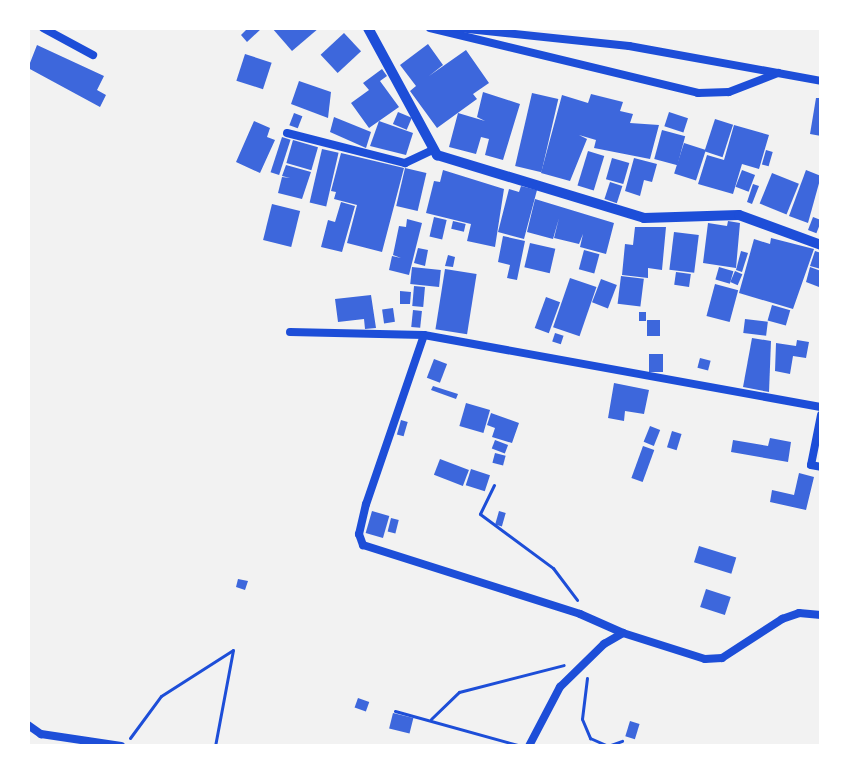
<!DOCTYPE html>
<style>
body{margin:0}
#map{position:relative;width:849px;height:774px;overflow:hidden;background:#f2f2f2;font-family:"Public Sans",sans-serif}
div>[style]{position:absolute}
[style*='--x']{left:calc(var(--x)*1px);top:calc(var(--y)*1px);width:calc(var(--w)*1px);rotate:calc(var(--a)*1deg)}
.building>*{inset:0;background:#3d67dc;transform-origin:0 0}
.path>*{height:3px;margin:-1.5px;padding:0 1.5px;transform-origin:1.5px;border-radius:1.5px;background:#1d4ed8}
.minor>*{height:8px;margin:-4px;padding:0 4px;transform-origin:4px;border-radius:4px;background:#1d4ed8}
.tertiary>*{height:10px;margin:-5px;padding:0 5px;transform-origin:5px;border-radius:5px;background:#1d4ed8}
span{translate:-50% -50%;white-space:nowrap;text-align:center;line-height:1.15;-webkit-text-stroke:6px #fff;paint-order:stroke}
.frame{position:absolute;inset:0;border:30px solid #fff;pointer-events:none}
</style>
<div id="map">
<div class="building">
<i style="clip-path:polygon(248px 28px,262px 28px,247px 42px,241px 35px)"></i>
<i style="clip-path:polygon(272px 28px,319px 28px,292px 51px)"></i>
<i style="left:344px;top:33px;width:25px;height:32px;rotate:47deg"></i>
<i style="clip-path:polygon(428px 44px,443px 65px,429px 76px,466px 50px,489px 83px,473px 94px,477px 99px,437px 128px,410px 91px,416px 86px,400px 65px)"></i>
<i style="clip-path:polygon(37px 45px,104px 76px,97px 90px,106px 95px,100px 107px,28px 68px)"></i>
<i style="left:245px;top:54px;width:28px;height:28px;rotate:18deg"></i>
<i style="clip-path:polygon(382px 69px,387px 76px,380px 81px,399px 107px,369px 128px,351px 103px,369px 90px,363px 83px)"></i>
<i style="clip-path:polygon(299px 81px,331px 92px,328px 118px,291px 104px)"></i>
<i style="clip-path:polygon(483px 92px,520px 104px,503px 160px,485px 155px,489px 139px,481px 137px,476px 154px,449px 147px,458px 113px,485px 121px,477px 117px)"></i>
<i style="left:532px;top:93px;width:27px;height:75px;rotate:13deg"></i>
<i style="clip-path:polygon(591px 94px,623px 102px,620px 111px,633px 114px,630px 123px,659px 125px,650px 159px,594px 148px,596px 140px,579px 135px,587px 139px,570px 181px,541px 173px,562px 95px,588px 103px)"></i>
<i style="clip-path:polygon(816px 98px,821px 98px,821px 136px,810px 134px)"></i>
<i style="left:398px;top:112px;width:15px;height:13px;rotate:23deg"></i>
<i style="left:669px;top:112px;width:20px;height:15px;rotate:18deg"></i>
<i style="left:294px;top:113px;width:9px;height:13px;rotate:21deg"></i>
<i style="clip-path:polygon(334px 117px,371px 132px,366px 148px,330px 132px)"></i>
<i style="left:715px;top:119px;width:19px;height:34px;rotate:18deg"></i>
<i style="clip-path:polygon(254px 121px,270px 128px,267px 137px,275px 140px,260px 173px,236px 162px)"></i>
<i style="clip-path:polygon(379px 121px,413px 133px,406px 155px,370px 146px)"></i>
<i style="clip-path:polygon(734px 125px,769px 135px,759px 169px,742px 164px,733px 194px,698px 184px,707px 155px,724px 160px)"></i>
<i style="left:662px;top:130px;width:24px;height:30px;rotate:15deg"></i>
<i style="left:282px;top:137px;width:9px;height:37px;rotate:18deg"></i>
<i style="left:293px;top:140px;width:26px;height:24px;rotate:16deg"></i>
<i style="left:684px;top:143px;width:23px;height:32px;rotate:18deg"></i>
<i style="left:322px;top:149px;width:17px;height:55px;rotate:13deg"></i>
<i style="left:766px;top:150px;width:7px;height:15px;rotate:16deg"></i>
<i style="left:588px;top:151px;width:17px;height:36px;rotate:17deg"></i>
<i style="clip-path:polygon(341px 153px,404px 168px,382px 252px,347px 243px,357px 205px,334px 199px,336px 192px,331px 191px)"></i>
<i style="left:612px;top:158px;width:18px;height:22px;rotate:16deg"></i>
<i style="clip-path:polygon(634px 158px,657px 164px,652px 182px,644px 180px,640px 196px,625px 191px)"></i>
<i style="clip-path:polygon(286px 165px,311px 172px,302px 199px,278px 193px,282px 177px,290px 178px,282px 176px)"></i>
<i style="left:405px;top:168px;width:22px;height:39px;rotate:13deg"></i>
<i style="clip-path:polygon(443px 170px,504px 189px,495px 247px,467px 241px,471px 224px,426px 213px,434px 181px,440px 182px)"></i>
<i style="left:742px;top:170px;width:14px;height:18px;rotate:21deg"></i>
<i style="clip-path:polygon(806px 170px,821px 176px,808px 223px,789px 216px)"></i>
<i style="left:772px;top:173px;width:29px;height:33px;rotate:22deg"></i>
<i style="left:610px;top:182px;width:13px;height:18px;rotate:18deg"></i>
<i style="clip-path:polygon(753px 184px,759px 186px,752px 204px,747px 202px)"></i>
<i style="clip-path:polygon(521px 186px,537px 190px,524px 239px,498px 232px,509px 189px,519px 192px)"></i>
<i style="clip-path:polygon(535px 199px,614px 223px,606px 254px,580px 247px,583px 234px,579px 244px,554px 238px,559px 218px,553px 239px,527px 232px)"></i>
<i style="clip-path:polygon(341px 202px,355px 206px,342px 252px,321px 247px,328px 220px,335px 222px)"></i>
<i style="left:272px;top:204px;width:29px;height:37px;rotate:14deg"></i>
<i style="left:434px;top:217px;width:13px;height:20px;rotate:13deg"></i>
<i style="left:813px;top:217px;width:9px;height:14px;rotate:21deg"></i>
<i style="clip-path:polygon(407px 219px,422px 223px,409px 275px,389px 270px,392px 256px,401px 258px,393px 255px,399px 226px,406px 227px)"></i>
<i style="left:453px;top:221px;width:13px;height:8px;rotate:13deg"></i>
<i style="clip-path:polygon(728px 221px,740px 223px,736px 268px,703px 263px,708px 223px,727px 226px)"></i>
<i style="clip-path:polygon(635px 227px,666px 227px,662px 270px,648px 268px,648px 278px,622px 275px,625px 244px,633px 245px)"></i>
<i style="left:674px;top:232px;width:25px;height:38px;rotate:7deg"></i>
<i style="clip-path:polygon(503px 236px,525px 241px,517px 280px,507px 278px,510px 265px,498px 262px)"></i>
<i style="clip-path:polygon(771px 238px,814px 249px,793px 309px,739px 293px,754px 239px,770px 244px)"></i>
<i style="left:530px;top:243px;width:26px;height:25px;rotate:13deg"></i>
<i style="clip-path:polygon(418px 248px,428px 250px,425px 266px,414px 263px)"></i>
<i style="left:584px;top:250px;width:16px;height:20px;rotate:15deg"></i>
<i style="clip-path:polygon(741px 251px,748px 253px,742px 272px,736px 270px)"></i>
<i style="clip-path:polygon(815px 251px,821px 253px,821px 269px,810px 266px)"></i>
<i style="clip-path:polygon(448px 255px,455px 257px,453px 267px,445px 266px)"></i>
<i style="left:412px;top:267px;width:29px;height:17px;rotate:6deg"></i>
<i style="left:719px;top:267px;width:15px;height:13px;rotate:16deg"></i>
<i style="clip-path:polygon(810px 267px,821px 271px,819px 287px,806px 282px)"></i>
<i style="left:445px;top:269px;width:32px;height:61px;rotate:9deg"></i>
<i style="left:735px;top:271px;width:8px;height:12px;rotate:23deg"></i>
<i style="left:676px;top:272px;width:15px;height:13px;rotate:8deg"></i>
<i style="left:621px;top:276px;width:23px;height:28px;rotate:7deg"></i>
<i style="left:570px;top:278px;width:28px;height:52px;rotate:19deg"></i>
<i style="left:601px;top:279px;width:17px;height:25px;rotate:21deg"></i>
<i style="left:715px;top:284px;width:24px;height:33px;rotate:15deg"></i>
<i style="left:414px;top:286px;width:11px;height:20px;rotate:5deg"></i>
<i style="clip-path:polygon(400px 291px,411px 292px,410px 304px,400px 304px)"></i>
<i style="clip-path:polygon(371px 295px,376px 328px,365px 329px,364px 319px,338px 322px,335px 299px)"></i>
<i style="left:546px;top:297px;width:15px;height:33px;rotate:20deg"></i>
<i style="left:772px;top:305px;width:19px;height:16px;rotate:16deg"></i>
<i style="left:393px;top:308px;width:14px;height:11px;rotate:82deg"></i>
<i style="left:413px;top:310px;width:9px;height:17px;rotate:6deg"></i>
<i style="left:639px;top:312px;width:7px;height:9px"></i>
<i style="left:745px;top:319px;width:23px;height:14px;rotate:7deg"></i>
<i style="left:647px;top:320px;width:13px;height:16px"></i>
<i style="left:555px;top:333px;width:9px;height:9px;rotate:18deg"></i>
<i style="clip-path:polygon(752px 338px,771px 341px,769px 392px,743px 387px)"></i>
<i style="clip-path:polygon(797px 340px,809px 342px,806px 358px,793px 356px,790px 374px,775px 371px,776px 343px,796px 346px)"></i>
<i style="left:649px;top:354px;width:14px;height:18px"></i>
<i style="left:700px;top:358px;width:11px;height:10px;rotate:15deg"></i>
<i style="left:434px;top:359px;width:14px;height:20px;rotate:21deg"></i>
<i style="clip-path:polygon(614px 383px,649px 390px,644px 414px,625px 411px,624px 421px,608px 418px)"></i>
<i style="clip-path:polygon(433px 386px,458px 394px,456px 399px,431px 390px)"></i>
<i style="left:466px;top:403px;width:25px;height:24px;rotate:16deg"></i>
<i style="clip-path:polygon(491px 413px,519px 423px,512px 443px,492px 437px,495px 428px,487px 425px)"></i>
<i style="left:401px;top:420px;width:7px;height:15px;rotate:16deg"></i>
<i style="left:650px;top:426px;width:11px;height:17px;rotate:22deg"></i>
<i style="left:672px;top:431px;width:10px;height:17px;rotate:17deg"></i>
<i style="clip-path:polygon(770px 438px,791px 442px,788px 462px,731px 452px,733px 440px,768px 446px)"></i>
<i style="left:495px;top:440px;width:14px;height:9px;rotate:21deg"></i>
<i style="left:643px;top:446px;width:12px;height:34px;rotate:20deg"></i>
<i style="left:495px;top:453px;width:11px;height:10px;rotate:15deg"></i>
<i style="left:440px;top:459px;width:31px;height:17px;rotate:21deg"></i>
<i style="left:471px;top:469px;width:20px;height:17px;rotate:18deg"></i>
<i style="clip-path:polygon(799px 473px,814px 477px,806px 510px,770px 502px,772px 490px,794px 495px)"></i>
<i style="left:372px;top:511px;width:18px;height:23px;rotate:16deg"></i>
<i style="left:499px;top:511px;width:7px;height:14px;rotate:16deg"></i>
<i style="left:391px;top:518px;width:8px;height:14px;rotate:14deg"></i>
<i style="left:699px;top:546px;width:39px;height:17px;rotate:17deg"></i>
<i style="clip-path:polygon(238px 579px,248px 581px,245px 590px,236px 587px)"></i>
<i style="left:706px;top:589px;width:26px;height:19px;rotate:18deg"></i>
<i style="left:358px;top:698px;width:12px;height:10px;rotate:20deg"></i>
<i style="left:393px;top:713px;width:21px;height:16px;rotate:14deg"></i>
<i style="left:630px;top:721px;width:10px;height:16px;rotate:17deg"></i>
</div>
<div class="path">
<i style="--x:494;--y:485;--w:32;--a:116"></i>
<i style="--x:480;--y:514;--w:91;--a:36.5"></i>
<i style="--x:553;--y:568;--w:40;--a:53"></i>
<i style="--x:587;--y:678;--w:41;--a:97"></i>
<i style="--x:582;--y:719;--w:21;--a:67"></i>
<i style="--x:590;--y:738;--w:20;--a:24"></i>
<i style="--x:608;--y:746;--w:15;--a:-20"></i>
<i style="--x:395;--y:711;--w:128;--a:15.5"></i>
<i style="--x:431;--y:719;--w:39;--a:-44"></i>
<i style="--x:459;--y:692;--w:108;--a:-14.4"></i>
<i style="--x:130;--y:738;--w:52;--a:-53.6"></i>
<i style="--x:161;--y:696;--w:85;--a:-32.6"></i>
<i style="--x:233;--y:650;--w:98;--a:100.6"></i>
</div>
<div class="minor">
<i style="--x:43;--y:28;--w:57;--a:28.4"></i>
<i style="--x:430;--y:28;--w:276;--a:13.6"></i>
<i style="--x:698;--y:93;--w:31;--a:-2"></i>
<i style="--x:729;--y:92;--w:53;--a:-21.2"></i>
<i style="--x:458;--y:28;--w:172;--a:6"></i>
<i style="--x:629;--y:46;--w:195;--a:10.3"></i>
<i style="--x:287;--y:133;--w:122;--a:14.3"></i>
<i style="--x:405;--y:163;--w:29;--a:-25"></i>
<i style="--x:290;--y:332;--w:134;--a:1.3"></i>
<i style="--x:424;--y:335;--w:403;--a:10.3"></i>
<i style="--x:424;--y:335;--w:179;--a:108.9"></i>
<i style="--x:366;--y:504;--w:31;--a:103"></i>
<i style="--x:359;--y:534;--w:12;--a:70"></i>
<i style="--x:363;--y:545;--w:228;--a:17.6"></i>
<i style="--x:580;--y:614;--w:47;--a:23.8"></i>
<i style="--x:821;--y:415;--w:51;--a:101.3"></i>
<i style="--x:811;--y:465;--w:10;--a:11"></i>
<i style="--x:28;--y:725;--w:16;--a:35"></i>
<i style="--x:41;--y:734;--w:81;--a:8.5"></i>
<i style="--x:529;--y:746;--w:67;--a:-62.3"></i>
<i style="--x:560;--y:687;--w:62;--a:-44.3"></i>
<i style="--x:604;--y:644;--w:22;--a:-30"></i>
<i style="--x:623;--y:633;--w:86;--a:17.6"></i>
<i style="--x:705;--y:659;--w:17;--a:-3"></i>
<i style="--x:722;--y:658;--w:72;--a:-33"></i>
<i style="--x:782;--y:619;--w:18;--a:-19"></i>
<i style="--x:799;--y:613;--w:22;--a:5"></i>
</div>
<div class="tertiary">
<i style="--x:368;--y:28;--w:145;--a:61.5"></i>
<i style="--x:437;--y:155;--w:216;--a:16.9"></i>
<i style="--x:644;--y:218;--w:95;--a:-1.8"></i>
<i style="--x:739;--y:215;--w:87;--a:20.1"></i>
</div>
<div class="frame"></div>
</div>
